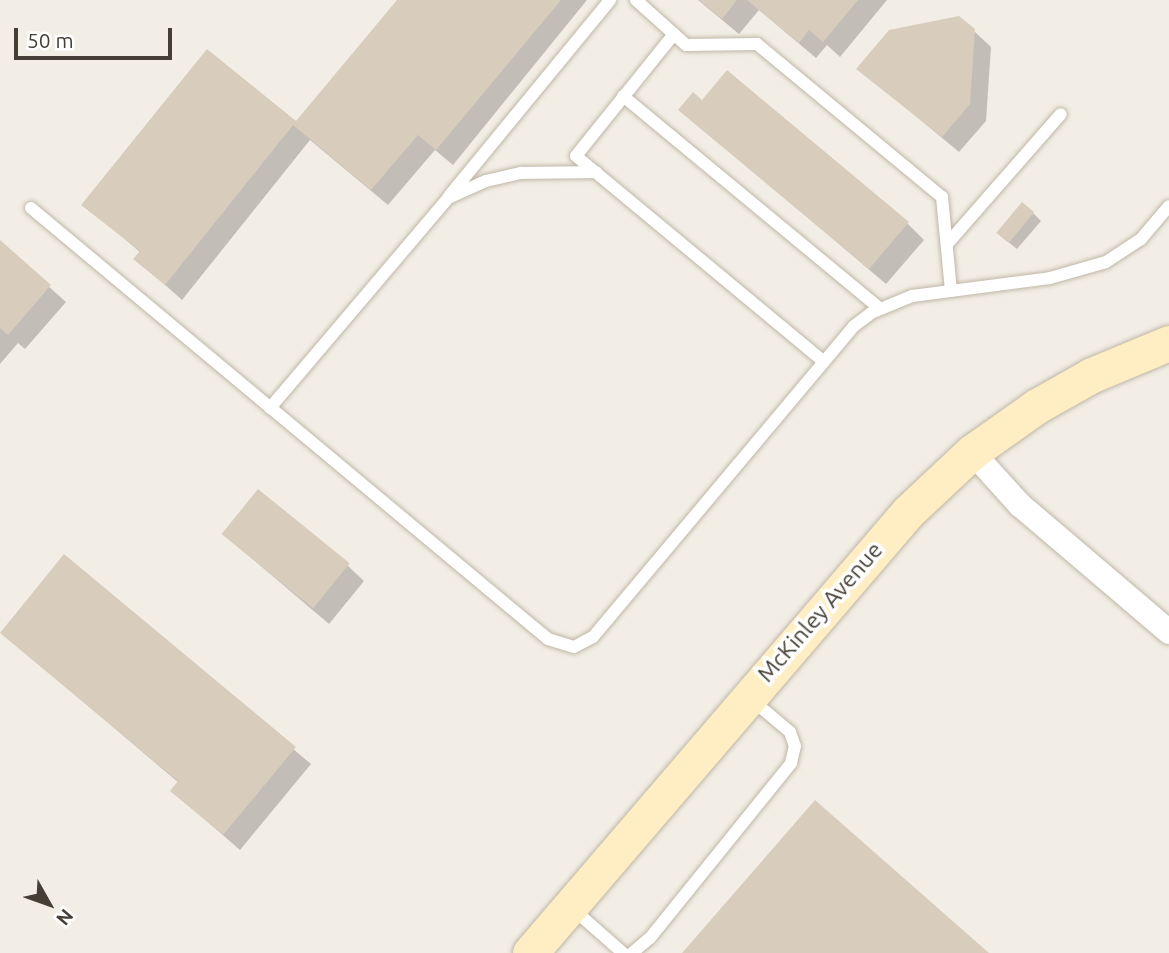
<!DOCTYPE html>
<style>
body{margin:0}
#map{position:relative;width:1169px;height:953px;overflow:hidden;background:#f3eee5;font-family:Ubuntu,sans-serif}
div>[style]{position:absolute}
[style*='--x']{left:calc(var(--x)*1px);top:calc(var(--y)*1px);width:calc(var(--w)*1px);rotate:calc(var(--a)*1deg)}
.shadow>*{inset:0;background:#0003}
.building>*{inset:0;background:#d8ccbd;transform-origin:0 0}
.roads{filter:drop-shadow(0 0 2px #bfb6a7) drop-shadow(0 0 2px #bfb6a7)}
.service>*{height:12px;margin:-6px;padding:0 6px;transform-origin:6px;border-radius:6px;background:#fff}
.minor>*{height:24px;margin:-12px;padding:0 12px;transform-origin:12px;border-radius:12px;background:#fff}
.secondary>*{height:35px;margin:-17.5px;padding:0 17.5px;transform-origin:17.5px;border-radius:17.5px;background:#ffeec3}
span{translate:-50% -50%;white-space:nowrap;text-align:center;line-height:1.15;-webkit-text-stroke:7px #fff;paint-order:stroke}
.street-label{font-size:23px;color:#453e34}
.north{position:absolute;left:14px;top:869px;width:70px;height:70px;-webkit-text-stroke:5px #fff;paint-order:stroke;rotate:130deg;font-size:19px;font-weight:700;line-height:28px;text-align:center;color:#453e34}
.north::after{content:'';display:block;margin:auto;width:24px;height:32px;background:#453e34;clip-path:polygon(50% 0,100% 100%,50% 72%,0 100%)}
.scale{position:absolute;left:14px;top:28px;width:158px;height:32px;box-sizing:border-box;border:4px solid #453e34;border-top:0;padding-left:9px;font-size:21px;line-height:24px;white-space:nowrap;color:#453e34;-webkit-text-stroke:5px #fff;paint-order:stroke}
</style>
<div id="map">
<div class="shadow">
<i style="clip-path:polygon(399px 0,587px 0,453px 165px,435px 150px,388px 205px,310px 140px,182px 300px,136px 259px,141px 253px,84px 204px,297px 123px)"></i>
<i style="clip-path:polygon(698px 0,887px 0,840px 57px,827px 45px,816px 58px,759px 10px,739px 34px)"></i>
<i style="clip-path:polygon(974px 31px,991px 47px,986px 121px,959px 152px,859px 69px)"></i>
<i style="clip-path:polygon(703px 102px,908px 224px,924px 240px,886px 284px,681px 110px)"></i>
<i style="clip-path:polygon(1033px 213px,1041px 221px,1017px 249px,1006px 240px)"></i>
<i style="clip-path:polygon(0 243px,66px 302px,25px 349px,18px 343px,0 364px)"></i>
<i style="clip-path:polygon(223px 534px,347px 565px,364px 581px,329px 624px)"></i>
<i style="clip-path:polygon(64px 556px,311px 764px,240px 850px,172px 791px,179px 783px,1px 632px)"></i>
</div>
<div class="building">
<i style="clip-path:polygon(397px 0,561px 0,436px 150px,418px 135px,371px 190px,293px 125px,165px 285px,133px 259px,140px 251px,81px 205px,207px 49px,296px 121px)"></i>
<i style="clip-path:polygon(699px 0,737px 0,722px 19px)"></i>
<i style="clip-path:polygon(747px 0,858px 0,823px 42px,809px 30px,799px 43px)"></i>
<i style="clip-path:polygon(959px 16px,975px 29px,970px 104px,942px 137px,856px 69px,889px 30px)"></i>
<i style="clip-path:polygon(727px 70px,909px 222px,869px 269px,678px 110px,693px 92px,702px 100px)"></i>
<i style="left:1022px;top:202px;width:16px;height:40px;rotate:40deg"></i>
<i style="clip-path:polygon(0 240px,51px 285px,8px 335px,0 328px)"></i>
<i style="left:258px;top:489px;width:118px;height:58px;rotate:39deg"></i>
<i style="clip-path:polygon(64px 554px,296px 747px,223px 835px,170px 791px,178px 781px,0 633px)"></i>
<i style="clip-path:polygon(815px 800px,989px 953px,682px 953px)"></i>
</div>
<div class="roads">
<div class="service">
<i style="--x:636;--y:0;--w:67;--a:42"></i>
<i style="--x:686;--y:45;--w:71;--a:-0.8"></i>
<i style="--x:757;--y:44;--w:240;--a:39.6"></i>
<i style="--x:942;--y:197;--w:94;--a:84.5"></i>
<i style="--x:674;--y:34;--w:156;--a:128.8"></i>
<i style="--x:576;--y:156;--w:322;--a:39.7"></i>
<i style="--x:623;--y:96;--w:332;--a:39.6"></i>
<i style="--x:450;--y:195;--w:252;--a:-50.6"></i>
<i style="--x:31;--y:208;--w:673;--a:39.82"></i>
<i style="--x:548;--y:639;--w:27;--a:17"></i>
<i style="--x:574;--y:647;--w:21;--a:-28"></i>
<i style="--x:593;--y:637;--w:406;--a:-50"></i>
<i style="--x:854;--y:326;--w:21;--a:-37"></i>
<i style="--x:871;--y:313;--w:44;--a:-22.5"></i>
<i style="--x:912;--y:296;--w:139;--a:-7.4"></i>
<i style="--x:1050;--y:278;--w:58;--a:-15.9"></i>
<i style="--x:1106;--y:262;--w:42;--a:-33.3"></i>
<i style="--x:1141;--y:239;--w:43;--a:-49.7"></i>
<i style="--x:948;--y:243;--w:171;--a:-48.8"></i>
<i style="--x:270;--y:408;--w:275;--a:-49.7"></i>
<i style="--x:448;--y:198;--w:42;--a:-24.1"></i>
<i style="--x:486;--y:181;--w:37;--a:-13"></i>
<i style="--x:522;--y:173;--w:74;--a:-0.8"></i>
<i style="--x:573;--y:909;--w:67;--a:41.3"></i>
<i style="--x:632;--y:953;--w:23;--a:-40"></i>
<i style="--x:650;--y:938;--w:225;--a:-51.1"></i>
<i style="--x:791;--y:763;--w:17;--a:-77"></i>
<i style="--x:795;--y:746;--w:15;--a:-110"></i>
<i style="--x:790;--y:732;--w:51;--a:-139.8"></i>
</div>
<div class="minor">
<i style="--x:972;--y:452;--w:72;--a:47.8"></i>
<i style="--x:1020;--y:505;--w:196;--a:40.4"></i>
</div>
<div class="secondary">
<i style="--x:530;--y:953;--w:581;--a:-49.4"></i>
<i style="--x:908;--y:512;--w:88;--a:-43.2"></i>
<i style="--x:972;--y:452;--w:80;--a:-35.3"></i>
<i style="--x:1037;--y:406;--w:63;--a:-29.4"></i>
<i style="--x:1092;--y:375;--w:83;--a:-22.6"></i>
</div>
</div>
<div class="street-label">
<span style="left:820px;top:612px;rotate:-49deg">McKinley Avenue</span>
</div>
<div class="north">N</div>
<div class="scale">50 m</div>
</div>
